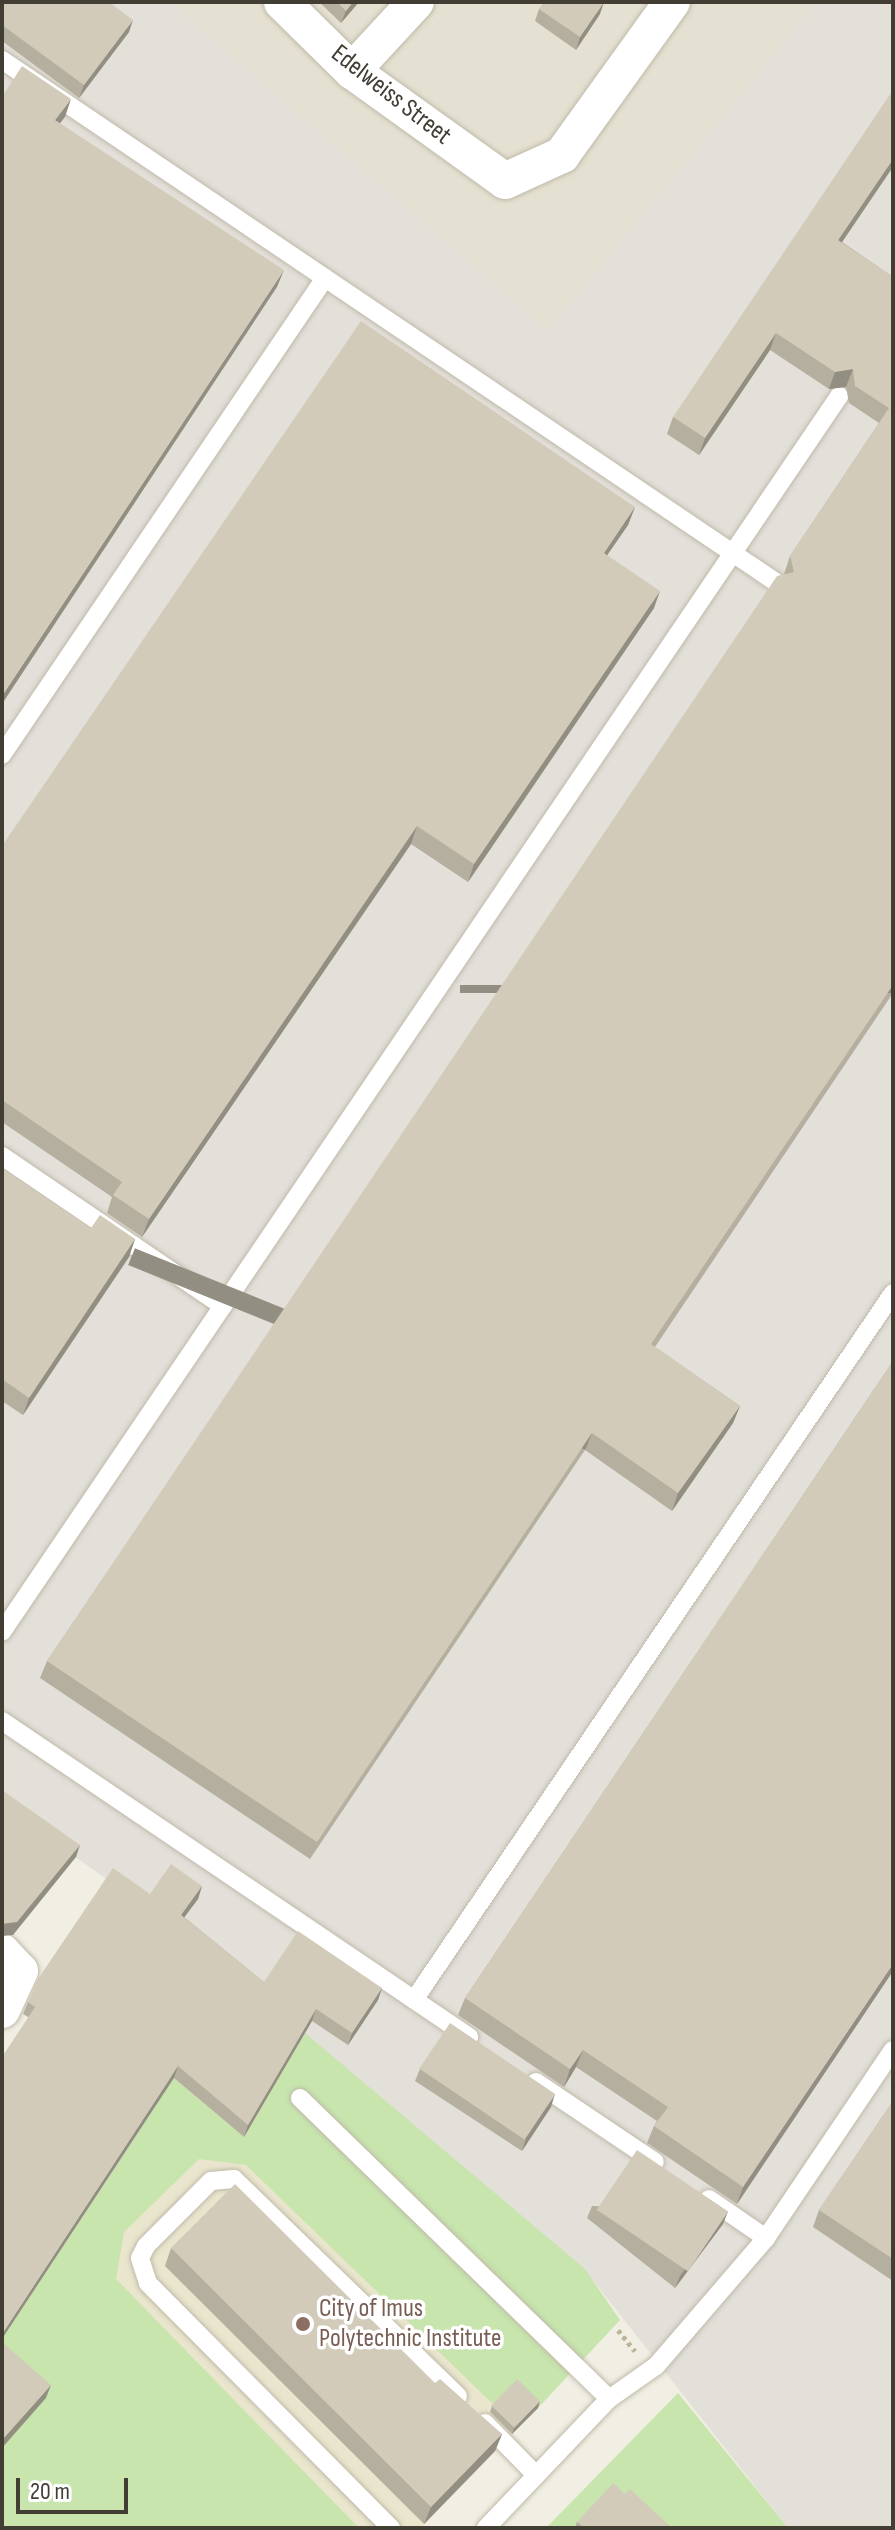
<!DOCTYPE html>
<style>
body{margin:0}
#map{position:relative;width:895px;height:2530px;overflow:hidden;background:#f1eee3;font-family:"Sofia Sans Condensed",sans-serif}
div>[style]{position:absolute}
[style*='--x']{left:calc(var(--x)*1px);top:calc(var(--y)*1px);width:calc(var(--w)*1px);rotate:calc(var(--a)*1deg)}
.residential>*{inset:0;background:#e5e1d2}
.industrial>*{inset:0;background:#e3dfd9}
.education>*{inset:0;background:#eae5cd}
.green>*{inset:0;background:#c7e5ad}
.path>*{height:5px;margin-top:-2.5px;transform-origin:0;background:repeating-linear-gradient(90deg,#beb498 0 4px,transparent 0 8px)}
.roads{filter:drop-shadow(0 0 2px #bfbaa9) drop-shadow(0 0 2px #bfbaa9)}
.lane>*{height:18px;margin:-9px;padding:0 9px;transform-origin:9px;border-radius:9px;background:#fff}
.street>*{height:36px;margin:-18px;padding:0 18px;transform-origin:18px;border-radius:18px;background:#fff}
.wall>*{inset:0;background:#b5af9f}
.shaded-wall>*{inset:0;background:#938e82;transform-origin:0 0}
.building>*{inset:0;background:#d2cbb9;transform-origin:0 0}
.dots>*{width:22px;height:22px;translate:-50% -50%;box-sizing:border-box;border:4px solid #fff;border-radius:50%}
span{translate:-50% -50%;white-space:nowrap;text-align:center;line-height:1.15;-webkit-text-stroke:7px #fff;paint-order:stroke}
.street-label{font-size:26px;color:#433e34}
.education-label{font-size:26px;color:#785e54}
.left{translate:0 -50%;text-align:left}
.frame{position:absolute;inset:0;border:4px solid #433e34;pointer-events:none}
.scale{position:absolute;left:16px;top:2478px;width:112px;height:36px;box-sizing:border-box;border:4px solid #433e34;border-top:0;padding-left:10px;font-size:24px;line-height:28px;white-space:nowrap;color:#433e34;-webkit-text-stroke:6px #fff;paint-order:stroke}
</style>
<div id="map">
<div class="residential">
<i style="clip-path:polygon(170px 2px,816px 2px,548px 330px)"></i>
</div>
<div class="industrial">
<i style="clip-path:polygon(2px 2px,170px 2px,548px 330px,816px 2px,893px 2px,893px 2528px,788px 2528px,584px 2269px,193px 1939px,2px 1806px)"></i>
</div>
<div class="education">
<i style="clip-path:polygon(174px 2078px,548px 2397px,421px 2528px,339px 2528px,60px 2251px)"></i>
</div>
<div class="green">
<i style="clip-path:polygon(305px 2033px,585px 2269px,620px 2320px,538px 2408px,514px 2386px,495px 2406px,246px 2165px,199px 2159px,124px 2232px,116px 2279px,359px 2528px,2px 2528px,2px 2339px,174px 2078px,244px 2137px)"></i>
<i style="clip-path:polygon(678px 2393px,788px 2528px,546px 2528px)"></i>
</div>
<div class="path">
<i style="--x:618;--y:2330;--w:27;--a:51"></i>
</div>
<div class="roads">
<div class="lane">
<i style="--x:2;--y:60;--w:935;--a:34.01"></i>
<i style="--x:2;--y:755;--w:576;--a:-55.9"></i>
<i style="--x:2;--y:1156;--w:267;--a:34.2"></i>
<i style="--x:2;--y:1632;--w:1493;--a:-55.89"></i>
<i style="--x:2;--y:1721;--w:564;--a:34.08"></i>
<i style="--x:414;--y:2000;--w:854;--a:-55.88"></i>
<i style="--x:536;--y:2082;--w:143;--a:33.9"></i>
<i style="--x:300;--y:2098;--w:431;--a:44.2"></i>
<i style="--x:709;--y:2199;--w:69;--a:34.4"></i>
<i style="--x:485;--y:2423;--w:73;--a:45.6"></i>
<i style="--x:391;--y:2528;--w:345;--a:-134.8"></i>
<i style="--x:148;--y:2283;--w:26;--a:-108"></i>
<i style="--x:140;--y:2258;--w:13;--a:-63"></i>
<i style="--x:146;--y:2246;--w:92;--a:-45"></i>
<i style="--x:211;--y:2181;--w:23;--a:-5"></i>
<i style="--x:234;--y:2179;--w:312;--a:44.1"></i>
<i style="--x:486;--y:2528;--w:178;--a:-46.4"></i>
<i style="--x:609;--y:2399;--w:57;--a:-35.1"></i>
<i style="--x:656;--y:2366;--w:169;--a:-49.3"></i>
<i style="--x:766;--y:2238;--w:227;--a:-56"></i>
</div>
<div class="street">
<i style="--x:282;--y:2;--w:98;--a:44.6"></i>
<i style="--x:352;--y:71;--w:188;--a:35.7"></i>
<i style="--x:505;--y:181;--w:63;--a:-24.5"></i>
<i style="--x:562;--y:155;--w:188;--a:-54.3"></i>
<i style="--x:352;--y:71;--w:94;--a:-47.2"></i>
<i style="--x:2;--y:1952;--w:26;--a:47"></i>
<i style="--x:20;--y:1971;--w:43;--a:114.8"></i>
</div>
</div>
<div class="wall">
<i style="clip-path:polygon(2px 2px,111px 2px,111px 3px,129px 32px,79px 98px,2px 41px)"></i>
<i style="clip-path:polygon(319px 2px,359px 2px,341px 23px)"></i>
<i style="clip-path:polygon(539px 9px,600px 14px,576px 50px,535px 21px)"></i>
<i style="clip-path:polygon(842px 242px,893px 277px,893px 993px,655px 1347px,740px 1406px,733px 1423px,672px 1511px,585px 1450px,310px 1859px,40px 1678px,47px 1661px,784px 574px,790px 556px,879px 423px,849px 403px,846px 387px,829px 389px,770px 350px,699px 455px,667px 434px,673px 417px)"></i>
<i style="clip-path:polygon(635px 507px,628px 525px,607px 555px,654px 608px,468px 882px,411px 844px,142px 1237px,107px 1213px,112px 1197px,2px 1122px,2px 846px)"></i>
<i style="clip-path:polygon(2px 1168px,91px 1228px,135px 1239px,129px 1257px,23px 1415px,2px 1401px)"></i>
<i style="clip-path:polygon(893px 1361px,893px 1971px,737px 2204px,647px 2143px,654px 2126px,657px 2121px,576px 2067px,564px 2087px,458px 2015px,465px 1998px)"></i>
<i style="clip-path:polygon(202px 1886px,198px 1899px,184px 1917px,264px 1982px,382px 1988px,378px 2000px,348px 2045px,312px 2021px,244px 2137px,174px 2078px,28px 2017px,23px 2014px,28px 2002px,150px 1894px)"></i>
<i style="clip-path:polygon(420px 2069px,551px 2107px,522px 2151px,415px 2081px)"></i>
<i style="clip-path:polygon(893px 2101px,893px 2281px,813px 2227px,819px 2210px)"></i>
<i style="clip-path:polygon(592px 2206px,728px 2211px,723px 2224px,675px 2288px,587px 2218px)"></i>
<i style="clip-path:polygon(171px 2248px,435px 2383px,502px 2434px,495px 2451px,424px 2524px,165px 2266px)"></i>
<i style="clip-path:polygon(492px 2406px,538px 2408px,512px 2434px,490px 2412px)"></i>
<i style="clip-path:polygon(625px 2494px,672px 2528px,575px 2528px,577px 2522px)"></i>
</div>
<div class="shaded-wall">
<i style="clip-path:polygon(353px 2px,359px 2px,341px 23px,346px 11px)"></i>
<i style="clip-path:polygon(604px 2px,600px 14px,576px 50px,580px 37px)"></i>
<i style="clip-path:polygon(133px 20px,129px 32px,79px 98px,84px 85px)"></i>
<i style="clip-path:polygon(71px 99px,65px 117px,49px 137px,55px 120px)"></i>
<i style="clip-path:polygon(893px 159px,893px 167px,832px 257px,838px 240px)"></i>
<i style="clip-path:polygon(284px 270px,277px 287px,2px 704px,2px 696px)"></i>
<i style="clip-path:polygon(776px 333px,770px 350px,699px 455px,705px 438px)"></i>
<i style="clip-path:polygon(853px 369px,846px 387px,829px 389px,835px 372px)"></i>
<i style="clip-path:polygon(635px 507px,628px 525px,597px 570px,604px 553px)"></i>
<i style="clip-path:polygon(660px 591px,654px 608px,468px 882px,474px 864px)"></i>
<i style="clip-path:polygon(417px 826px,411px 844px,142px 1237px,149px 1219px)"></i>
<i style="left:893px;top:985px;width:8px;height:433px;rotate:90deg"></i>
<i style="clip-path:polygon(135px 1239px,129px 1257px,23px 1415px,29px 1398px)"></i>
<i style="clip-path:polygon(740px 1406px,733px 1423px,672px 1511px,678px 1493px)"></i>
<i style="left:592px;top:1433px;width:18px;height:493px;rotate:112deg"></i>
<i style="clip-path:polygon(80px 1845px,76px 1857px,13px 1935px,2px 1936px,2px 1924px)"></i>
<i style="clip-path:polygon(202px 1886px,198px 1899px,177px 1927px,181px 1915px)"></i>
<i style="clip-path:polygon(893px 1964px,893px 1971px,737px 2204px,743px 2187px)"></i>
<i style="clip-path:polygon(382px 1988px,378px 2000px,348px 2045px,352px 2033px)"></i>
<i style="clip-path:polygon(316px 2009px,312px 2021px,244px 2137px,248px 2125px)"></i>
<i style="clip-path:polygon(583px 2050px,576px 2067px,564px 2087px,570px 2069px)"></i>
<i style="clip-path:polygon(178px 2066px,174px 2078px,2px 2339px,2px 2334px)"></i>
<i style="clip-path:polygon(555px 2094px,551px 2107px,522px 2151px,526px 2138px)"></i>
<i style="clip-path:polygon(728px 2211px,723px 2224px,675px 2288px,680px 2276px)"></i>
<i style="clip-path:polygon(51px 2385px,46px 2398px,2px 2448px,2px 2440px)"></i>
<i style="clip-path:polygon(540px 2401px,538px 2408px,512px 2434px,514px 2428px)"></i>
<i style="clip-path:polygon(502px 2434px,495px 2451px,424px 2524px,431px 2507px)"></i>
</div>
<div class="building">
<i style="clip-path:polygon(2px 2px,109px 2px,133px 20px,84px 85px,2px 25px)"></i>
<i style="clip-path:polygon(337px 2px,353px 2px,346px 11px)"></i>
<i style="clip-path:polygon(544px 2px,604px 2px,580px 37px,539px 9px)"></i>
<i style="clip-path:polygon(22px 66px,71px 99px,55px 120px,284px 270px,2px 696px,2px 97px)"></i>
<i style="clip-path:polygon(893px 90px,893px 159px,838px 240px,893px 277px,893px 985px,651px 1344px,740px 1406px,678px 1493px,592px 1433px,317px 1842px,47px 1661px,777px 576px,794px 572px,790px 556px,889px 408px,855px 386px,853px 369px,835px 372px,776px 333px,705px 438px,673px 417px)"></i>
<i style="clip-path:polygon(361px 321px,635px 507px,604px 553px,660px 591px,474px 864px,417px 826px,149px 1219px,113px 1195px,122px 1182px,2px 1100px,2px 846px)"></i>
<i style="clip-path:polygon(2px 1168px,91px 1228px,100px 1215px,135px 1239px,29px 1398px,2px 1379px)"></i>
<i style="clip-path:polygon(893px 1361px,893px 1964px,743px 2187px,654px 2126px,668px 2107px,583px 2050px,570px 2069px,465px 1998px)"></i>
<i style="clip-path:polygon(2px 1790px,80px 1845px,17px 1922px,2px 1924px)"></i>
<i style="clip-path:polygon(171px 1864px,202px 1886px,181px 1915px,264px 1982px,298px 1931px,382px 1988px,352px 2033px,316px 2009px,248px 2125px,178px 2066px,2px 2334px,2px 2057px,35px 2007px,28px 2002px,38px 1979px,113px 1868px,150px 1894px)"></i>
<i style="left:450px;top:2023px;width:127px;height:55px;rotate:34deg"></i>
<i style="clip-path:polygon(893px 2101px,893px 2259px,819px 2210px)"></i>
<i style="left:637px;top:2150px;width:110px;height:72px;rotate:34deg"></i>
<i style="clip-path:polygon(235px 2184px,435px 2383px,440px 2379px,502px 2434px,431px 2507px,171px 2248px)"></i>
<i style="clip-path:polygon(2px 2342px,51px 2385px,2px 2440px)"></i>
<i style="left:517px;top:2379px;width:32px;height:37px;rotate:44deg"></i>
<i style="clip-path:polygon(613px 2483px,625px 2494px,630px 2489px,672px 2528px,584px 2528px,577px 2522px)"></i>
</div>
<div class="dots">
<i style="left:303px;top:2324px;background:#8d6e63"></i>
</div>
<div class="street-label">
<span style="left:391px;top:95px;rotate:38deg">Edelweiss Street</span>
</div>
<div class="education-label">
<span class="left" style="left:319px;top:2324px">City of Imus<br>Polytechnic Institute</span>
</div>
<div class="frame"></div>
<div class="scale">20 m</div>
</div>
